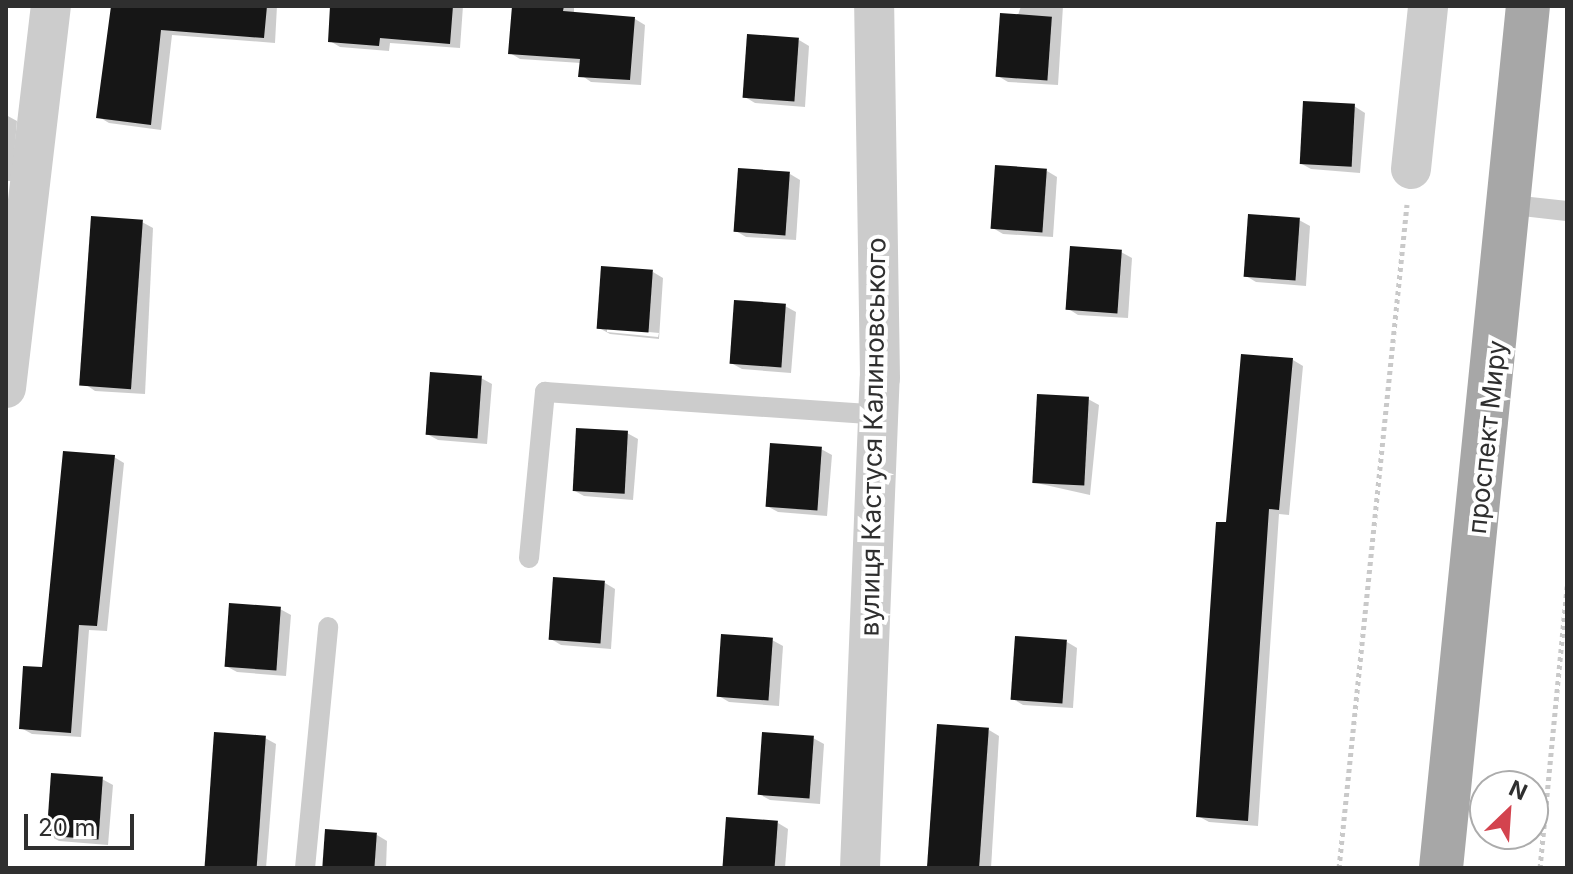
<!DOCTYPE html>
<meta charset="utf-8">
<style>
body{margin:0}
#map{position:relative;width:1573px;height:874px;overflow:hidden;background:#fff;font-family:Inter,sans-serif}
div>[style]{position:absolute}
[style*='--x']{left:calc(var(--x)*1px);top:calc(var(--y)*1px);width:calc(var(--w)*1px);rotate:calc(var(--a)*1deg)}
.shadow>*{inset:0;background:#0003}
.building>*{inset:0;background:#161616;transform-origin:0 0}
.path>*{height:5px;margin-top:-2.5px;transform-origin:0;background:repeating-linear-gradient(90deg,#c9c9c9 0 4px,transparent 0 8px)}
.service>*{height:20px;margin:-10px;padding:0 10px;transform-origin:10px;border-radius:10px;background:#ccc}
.minor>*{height:40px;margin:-20px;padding:0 20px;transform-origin:20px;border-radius:20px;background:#ccc}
.primary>*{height:44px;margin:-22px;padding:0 22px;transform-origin:22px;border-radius:22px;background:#a7a7a7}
span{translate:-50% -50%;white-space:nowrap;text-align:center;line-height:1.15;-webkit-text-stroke:8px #fff;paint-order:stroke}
.street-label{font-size:26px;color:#2f2f2f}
.frame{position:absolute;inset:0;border:8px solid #2f2f2f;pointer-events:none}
.north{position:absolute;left:1469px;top:770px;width:80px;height:80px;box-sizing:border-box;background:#fff;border:2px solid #acacac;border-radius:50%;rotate:25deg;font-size:22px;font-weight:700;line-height:32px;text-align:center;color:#2f2f2f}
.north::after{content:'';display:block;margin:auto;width:28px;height:36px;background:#d3434e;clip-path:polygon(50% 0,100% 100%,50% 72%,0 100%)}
.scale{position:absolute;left:24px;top:814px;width:110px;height:36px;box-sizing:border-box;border:4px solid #2f2f2f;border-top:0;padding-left:10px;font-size:24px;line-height:28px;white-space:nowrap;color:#2f2f2f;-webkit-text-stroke:6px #fff;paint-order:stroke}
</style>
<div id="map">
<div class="shadow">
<i style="clip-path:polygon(113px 6px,277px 6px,275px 43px,172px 35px,161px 130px,109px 123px,99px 117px)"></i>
<i style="clip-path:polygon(332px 6px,463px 6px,460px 48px,390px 43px,389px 51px,340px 47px,330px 41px)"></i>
<i style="clip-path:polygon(514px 6px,574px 6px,574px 14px,635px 19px,645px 25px,641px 85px,591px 82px,581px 75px,581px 63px,520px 59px,510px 53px)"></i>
<i style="clip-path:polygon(1021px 6px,1063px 6px,1058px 85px,1008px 82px,998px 76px)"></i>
<i style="clip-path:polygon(799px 40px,809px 46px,805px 107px,755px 103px,745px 97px)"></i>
<i style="clip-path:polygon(1354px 106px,1365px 113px,1360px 173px,1311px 169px,1300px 163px)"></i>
<i style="clip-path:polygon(6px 115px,17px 121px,12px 181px,6px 181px)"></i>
<i style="clip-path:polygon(1047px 171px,1057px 177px,1053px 237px,1003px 234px,993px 228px)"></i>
<i style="clip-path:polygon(790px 174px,800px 180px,796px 240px,746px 237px,736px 231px)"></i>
<i style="clip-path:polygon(1299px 220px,1310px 226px,1306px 286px,1256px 282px,1246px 276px)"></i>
<i style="clip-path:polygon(142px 222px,153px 228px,145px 394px,95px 391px,85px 384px)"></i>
<i style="clip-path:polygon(1121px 252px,1132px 258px,1128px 318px,1078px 315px,1067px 308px)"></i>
<i style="clip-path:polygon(evenodd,653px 272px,663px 278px,659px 339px,610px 334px,599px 328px,653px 272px,607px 328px,659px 333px,658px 337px,607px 332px,607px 328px)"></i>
<i style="clip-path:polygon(785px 306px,796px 312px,791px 373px,742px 369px,731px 363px)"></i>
<i style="clip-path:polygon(1293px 360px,1303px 366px,1289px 515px,1279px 514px,1258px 826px,1209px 822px,1198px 816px,1228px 525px)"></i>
<i style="clip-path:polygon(481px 378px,492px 384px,487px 444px,438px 440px,427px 434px)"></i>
<i style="clip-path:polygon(1088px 399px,1099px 405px,1090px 495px,1032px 482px)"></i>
<i style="clip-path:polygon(627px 433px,638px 439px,633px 500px,584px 496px,573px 490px)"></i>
<i style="clip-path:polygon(821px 449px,832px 455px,827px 516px,778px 512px,767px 506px)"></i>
<i style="clip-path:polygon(114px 457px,124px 463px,107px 631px,89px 630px,81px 737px,32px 734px,21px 728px)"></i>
<i style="clip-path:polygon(605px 583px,615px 589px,611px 649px,561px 645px,551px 639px)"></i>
<i style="clip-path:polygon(280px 609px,291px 615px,286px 676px,237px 672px,226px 666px)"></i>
<i style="clip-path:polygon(772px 640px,783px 646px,779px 706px,729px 702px,719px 696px)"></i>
<i style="clip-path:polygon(1067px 642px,1077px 648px,1073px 708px,1023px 705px,1013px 699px)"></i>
<i style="clip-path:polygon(989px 730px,999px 736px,991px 868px,930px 868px)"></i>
<i style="clip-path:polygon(265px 738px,276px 744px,266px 868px,206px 868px)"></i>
<i style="clip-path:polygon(813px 738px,824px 744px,820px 804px,770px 800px,759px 794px)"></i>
<i style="clip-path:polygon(102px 779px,113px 785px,108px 845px,59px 841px,48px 835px)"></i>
<i style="clip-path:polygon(778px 823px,788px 829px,785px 868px,724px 868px)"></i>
<i style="clip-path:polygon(377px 835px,387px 841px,386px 868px,325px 868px)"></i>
</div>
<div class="building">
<i style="clip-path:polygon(111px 6px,267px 6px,264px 38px,161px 30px,151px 125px,96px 118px)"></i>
<i style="clip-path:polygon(330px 6px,453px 6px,450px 44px,380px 38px,379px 46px,328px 42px)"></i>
<i style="clip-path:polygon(512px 6px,564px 6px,563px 11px,635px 17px,630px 80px,578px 77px,580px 59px,508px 54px)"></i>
<i style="left:1000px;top:13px;width:52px;height:64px;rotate:4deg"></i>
<i style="left:747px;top:34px;width:52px;height:64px;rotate:4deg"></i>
<i style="left:1303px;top:101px;width:52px;height:63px;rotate:3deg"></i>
<i style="left:995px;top:165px;width:52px;height:64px;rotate:4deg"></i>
<i style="left:738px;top:168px;width:52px;height:64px;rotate:4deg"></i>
<i style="left:1248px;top:214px;width:52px;height:63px;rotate:4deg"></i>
<i style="left:91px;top:216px;width:52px;height:170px;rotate:4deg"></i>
<i style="left:1070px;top:246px;width:52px;height:64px;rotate:4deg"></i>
<i style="left:601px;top:266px;width:52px;height:63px;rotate:4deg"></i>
<i style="left:734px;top:300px;width:52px;height:64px;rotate:4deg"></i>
<i style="clip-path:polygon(1241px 354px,1293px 358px,1279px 510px,1269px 509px,1248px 821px,1196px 817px,1216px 522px,1226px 522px)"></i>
<i style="left:430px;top:372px;width:52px;height:63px;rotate:4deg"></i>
<i style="left:1037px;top:394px;width:52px;height:89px;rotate:3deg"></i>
<i style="left:576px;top:428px;width:52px;height:63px;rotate:3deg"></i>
<i style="left:770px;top:443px;width:52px;height:64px;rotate:4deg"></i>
<i style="clip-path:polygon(63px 451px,115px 455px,97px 626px,79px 625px,71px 733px,19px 729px,23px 666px,42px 667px)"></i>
<i style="left:553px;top:577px;width:52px;height:63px;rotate:4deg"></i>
<i style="left:229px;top:603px;width:52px;height:64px;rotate:4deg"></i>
<i style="left:721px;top:634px;width:52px;height:63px;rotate:4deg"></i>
<i style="left:1015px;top:636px;width:52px;height:64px;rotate:4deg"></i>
<i style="left:937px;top:724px;width:52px;height:144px;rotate:4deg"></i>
<i style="left:214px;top:732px;width:52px;height:137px;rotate:4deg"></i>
<i style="left:762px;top:732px;width:52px;height:63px;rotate:4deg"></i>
<i style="left:51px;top:773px;width:52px;height:63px;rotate:4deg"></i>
<i style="left:726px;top:817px;width:52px;height:51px;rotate:4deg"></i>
<i style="left:325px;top:829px;width:52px;height:39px;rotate:4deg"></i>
</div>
<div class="path">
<i style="--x:1339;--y:868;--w:667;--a:-84.15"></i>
<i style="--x:1540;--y:868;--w:283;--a:-84.5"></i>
</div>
<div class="service">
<i style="--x:1512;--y:205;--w:55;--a:6.2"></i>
<i style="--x:529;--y:558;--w:167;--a:-84.5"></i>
<i style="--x:545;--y:392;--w:335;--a:3.9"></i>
<i style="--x:305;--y:868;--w:242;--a:-84.5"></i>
</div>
<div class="minor">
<i style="--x:1411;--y:169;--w:164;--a:-84"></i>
<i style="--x:6;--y:388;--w:385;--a:-83.3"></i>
<i style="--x:860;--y:868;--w:490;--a:-87.7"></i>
<i style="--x:880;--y:378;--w:372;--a:-90.9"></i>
</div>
<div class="primary">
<i style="--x:1441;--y:868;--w:866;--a:-84.24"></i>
</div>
<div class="street-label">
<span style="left:873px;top:437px;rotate:-89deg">вулиця Кастуся Калиновського</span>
<span style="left:1487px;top:437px;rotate:-84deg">проспект Миру</span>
</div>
<div class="frame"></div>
<div class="north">N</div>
<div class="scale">20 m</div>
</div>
